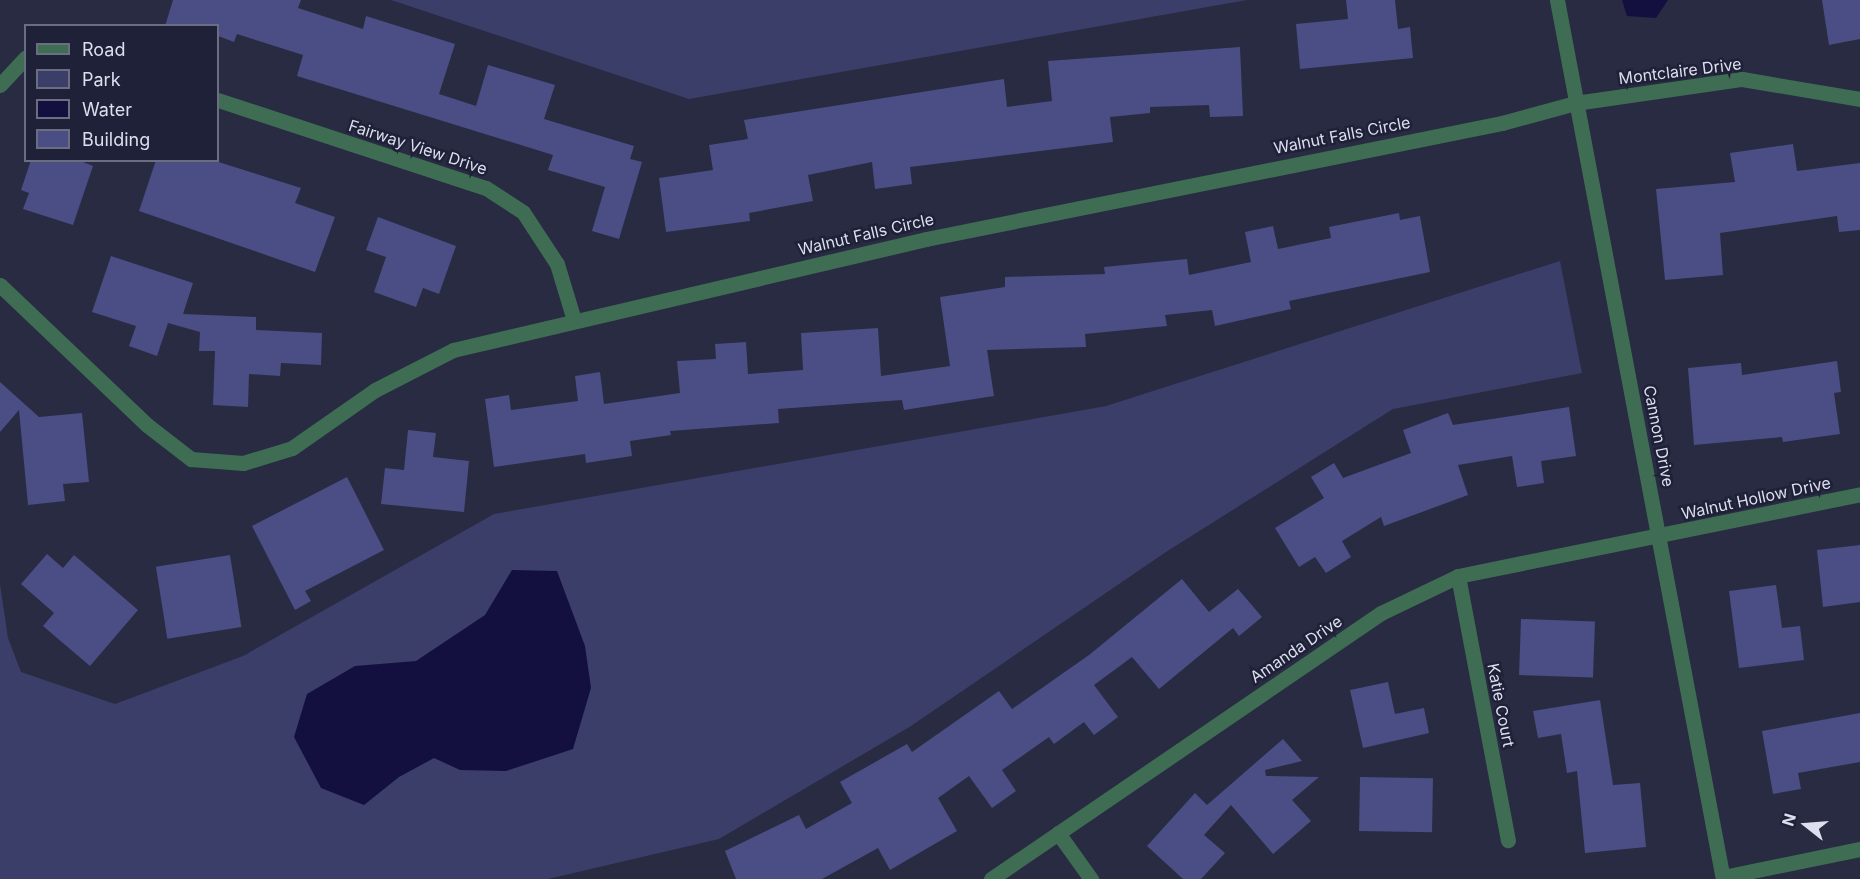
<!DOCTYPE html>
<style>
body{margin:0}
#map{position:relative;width:1860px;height:879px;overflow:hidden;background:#282b42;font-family:Inter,sans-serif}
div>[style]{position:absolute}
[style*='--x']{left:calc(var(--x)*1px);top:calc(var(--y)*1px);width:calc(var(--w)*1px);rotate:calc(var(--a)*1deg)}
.green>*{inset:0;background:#3a3e68}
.water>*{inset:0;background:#13103f}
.building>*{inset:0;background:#4a4e84;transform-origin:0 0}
.minor>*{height:15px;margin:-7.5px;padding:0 7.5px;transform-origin:7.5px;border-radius:7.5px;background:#3f6d54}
.tertiary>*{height:15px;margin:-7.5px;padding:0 7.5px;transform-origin:7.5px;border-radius:7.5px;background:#3f6d54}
span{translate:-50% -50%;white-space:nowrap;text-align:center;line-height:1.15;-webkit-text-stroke:5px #1f2138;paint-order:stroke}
.street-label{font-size:16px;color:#dddfef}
.legend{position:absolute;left:24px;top:24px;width:195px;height:138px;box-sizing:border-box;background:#1f2138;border:2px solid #6b6d81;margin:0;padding:8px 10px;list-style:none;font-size:18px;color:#dddfef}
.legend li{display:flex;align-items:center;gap:12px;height:30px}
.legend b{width:30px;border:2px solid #6b6d81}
.north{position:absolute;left:1776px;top:795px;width:60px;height:60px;-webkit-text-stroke:4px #1f2138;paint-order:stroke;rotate:287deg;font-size:16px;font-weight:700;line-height:24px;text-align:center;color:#dddfef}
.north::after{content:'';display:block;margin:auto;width:21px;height:27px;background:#dddfef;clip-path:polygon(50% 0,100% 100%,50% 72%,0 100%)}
</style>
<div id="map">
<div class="green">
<i style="clip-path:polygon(391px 0,1247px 0,689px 99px)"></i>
<i style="clip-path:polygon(1560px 261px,1582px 373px,1393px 409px,1166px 552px,911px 726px,719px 839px,548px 879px,0 879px,0 584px,8px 638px,21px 672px,115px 704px,243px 656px,494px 514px,1106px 406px)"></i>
</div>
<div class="water">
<i style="clip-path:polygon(1622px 0,1668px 0,1656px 18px,1627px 16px)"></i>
<i style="clip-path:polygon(512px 570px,557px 571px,585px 646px,591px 688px,573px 749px,506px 771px,460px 770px,434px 758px,399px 777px,364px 805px,321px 788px,294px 737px,307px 694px,355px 666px,416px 661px,485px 615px)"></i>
</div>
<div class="building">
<i style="clip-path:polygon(173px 0,301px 0,298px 8px,363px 29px,366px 16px,455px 44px,439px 94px,476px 106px,488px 65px,555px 85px,544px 119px,634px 146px,630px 159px,642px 162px,619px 239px,592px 231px,605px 187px,548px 170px,553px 155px,297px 76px,303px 55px,237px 34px,234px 42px,218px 36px,218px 26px,165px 26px)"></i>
<i style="clip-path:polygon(1346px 0,1395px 0,1398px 29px,1410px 27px,1413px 58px,1300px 69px,1296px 24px,1348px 19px)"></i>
<i style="clip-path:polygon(1822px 0,1860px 0,1860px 39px,1829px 45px)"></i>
<i style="clip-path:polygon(1240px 47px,1243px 116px,1210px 117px,1209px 105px,1150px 107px,1150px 113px,1110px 117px,1113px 142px,910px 167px,912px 184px,875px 189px,872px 162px,808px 175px,813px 201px,749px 213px,750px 221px,666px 232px,659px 178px,713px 170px,709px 145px,748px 139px,744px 120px,1004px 79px,1007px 107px,1052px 101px,1048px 61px)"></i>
<i style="clip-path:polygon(1793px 144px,1797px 171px,1860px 163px,1860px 230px,1839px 232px,1837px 216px,1720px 233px,1723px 275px,1665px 280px,1656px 189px,1735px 182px,1730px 153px)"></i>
<i style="clip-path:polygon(31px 160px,78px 160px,93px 166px,73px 225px,23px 209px,29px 193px,21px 190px)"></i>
<i style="clip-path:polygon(156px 160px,212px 160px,301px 188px,295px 203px,335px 217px,315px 272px,139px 211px)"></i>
<i style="clip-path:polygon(1399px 213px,1400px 220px,1420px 216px,1430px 272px,1289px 301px,1291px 309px,1215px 326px,1212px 310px,1165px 315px,1167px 326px,1085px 334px,1086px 347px,987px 350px,994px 396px,904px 410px,902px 400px,778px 409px,779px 423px,670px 431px,671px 435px,630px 441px,632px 456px,586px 463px,585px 454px,494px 467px,485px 399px,509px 395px,511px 410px,578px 401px,575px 376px,600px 372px,604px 404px,680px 393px,677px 361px,716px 359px,715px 344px,746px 342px,748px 374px,803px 370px,801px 333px,878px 328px,881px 376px,950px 366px,940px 297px,1005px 287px,1005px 277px,1105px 274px,1104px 267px,1187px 259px,1189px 275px,1251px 262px,1245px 232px,1273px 226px,1278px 249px,1331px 238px,1329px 227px)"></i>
<i style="clip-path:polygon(378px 217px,456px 246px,439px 294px,423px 288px,416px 307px,374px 292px,386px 257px,366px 250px)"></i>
<i style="clip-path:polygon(111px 256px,193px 283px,183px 314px,256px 317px,256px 330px,322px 333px,321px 365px,281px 363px,280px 376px,249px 374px,248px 407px,213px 405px,215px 351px,199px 351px,200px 332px,168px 323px,157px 356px,129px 346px,136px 326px,92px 312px)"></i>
<i style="clip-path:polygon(1837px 361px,1841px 392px,1834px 393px,1840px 434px,1783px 442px,1782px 437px,1694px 445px,1688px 368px,1741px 363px,1742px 375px)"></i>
<i style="clip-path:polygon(0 382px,39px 417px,82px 413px,89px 482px,63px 484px,65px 501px,28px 505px,19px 410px,0 432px)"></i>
<i style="clip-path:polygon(1569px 407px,1576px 456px,1541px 461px,1544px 483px,1517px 487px,1512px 456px,1458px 465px,1468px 495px,1384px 526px,1381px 517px,1342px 541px,1351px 557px,1326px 573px,1315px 557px,1299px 567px,1275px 528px,1324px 498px,1311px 477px,1334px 463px,1343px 478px,1411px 453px,1403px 430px,1448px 413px,1453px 425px)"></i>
<i style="clip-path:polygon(408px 430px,436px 433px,433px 457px,469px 461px,464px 512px,381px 504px,385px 468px,404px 470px)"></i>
<i style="clip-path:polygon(347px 477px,384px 550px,305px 591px,311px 601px,295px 610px,252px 526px)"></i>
<i style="clip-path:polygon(1860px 545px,1860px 602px,1823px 607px,1817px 550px)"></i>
<i style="clip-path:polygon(47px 554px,63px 568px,74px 555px,138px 610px,90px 666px,43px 626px,54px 613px,21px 584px)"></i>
<i style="left:230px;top:555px;width:73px;height:75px;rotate:81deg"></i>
<i style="clip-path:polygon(1182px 579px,1209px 612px,1238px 589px,1262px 617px,1239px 636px,1233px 628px,1159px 689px,1132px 657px,1094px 685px,1118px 717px,1094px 735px,1084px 722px,1054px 744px,1049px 737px,1002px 770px,1016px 791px,992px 808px,969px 776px,938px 798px,957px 831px,890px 870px,878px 848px,822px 879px,736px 879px,725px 851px,799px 815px,806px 829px,852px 803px,840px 782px,907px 744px,912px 752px,999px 691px,1012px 709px,1089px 655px)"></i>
<i style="clip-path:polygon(1776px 585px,1782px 628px,1800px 626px,1804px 660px,1739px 668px,1729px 591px)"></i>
<i style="left:1521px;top:619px;width:74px;height:56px;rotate:2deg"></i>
<i style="clip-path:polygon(1388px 682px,1395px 714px,1424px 708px,1429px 733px,1363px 748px,1350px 690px)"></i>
<i style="clip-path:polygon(1600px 700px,1613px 785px,1640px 783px,1646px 847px,1585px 853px,1577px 771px,1567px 773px,1561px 734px,1538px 738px,1533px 711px)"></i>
<i style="clip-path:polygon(1860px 713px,1860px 762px,1798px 773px,1801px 789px,1773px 794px,1762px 731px)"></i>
<i style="clip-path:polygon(1283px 739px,1302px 761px,1265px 770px,1266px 776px,1319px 777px,1292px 800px,1311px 821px,1273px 854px,1231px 805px,1204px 835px,1225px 853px,1201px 879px,1183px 879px,1147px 846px,1195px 793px,1207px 805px)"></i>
<i style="left:1360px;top:777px;width:73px;height:54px;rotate:1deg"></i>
</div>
<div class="minor">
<i style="--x:0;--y:85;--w:38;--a:-47"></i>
<i style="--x:218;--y:100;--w:282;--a:18.2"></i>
<i style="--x:486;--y:188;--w:44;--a:33"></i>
<i style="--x:523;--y:212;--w:62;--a:56.8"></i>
<i style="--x:557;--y:264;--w:59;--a:73.1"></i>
<i style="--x:0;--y:285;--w:203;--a:43.6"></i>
<i style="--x:147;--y:425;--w:56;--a:37.7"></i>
<i style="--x:191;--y:459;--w:52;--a:4.4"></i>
<i style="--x:243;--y:463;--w:51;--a:-17"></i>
<i style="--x:292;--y:448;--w:101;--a:-34.9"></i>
<i style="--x:375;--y:390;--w:88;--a:-27.1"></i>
<i style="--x:453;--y:350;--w:486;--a:-13.2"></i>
<i style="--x:926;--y:239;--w:588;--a:-11.39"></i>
<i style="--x:1502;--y:123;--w:76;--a:-15.3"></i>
<i style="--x:1575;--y:103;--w:169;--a:-8.2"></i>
<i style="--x:1742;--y:79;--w:120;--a:9.6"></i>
<i style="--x:1458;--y:576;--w:269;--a:79.3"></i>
<i style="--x:1058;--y:833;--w:57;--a:54.3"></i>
<i style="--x:1723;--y:877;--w:140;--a:-11.6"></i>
<i style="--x:991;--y:879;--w:472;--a:-34.3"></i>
<i style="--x:1381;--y:613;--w:85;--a:-25.7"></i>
<i style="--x:1458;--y:576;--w:410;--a:-11.5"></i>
</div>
<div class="tertiary">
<i style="--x:1557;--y:0;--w:895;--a:79.31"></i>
</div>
<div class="street-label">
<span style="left:1680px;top:71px;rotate:-7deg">Montclaire Drive</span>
<span style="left:1342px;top:135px;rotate:-11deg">Walnut Falls Circle</span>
<span style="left:418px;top:147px;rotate:18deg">Fairway View Drive</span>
<span style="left:866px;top:234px;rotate:-13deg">Walnut Falls Circle</span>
<span style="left:1659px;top:436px;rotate:79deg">Cannon Drive</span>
<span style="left:1756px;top:498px;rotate:-12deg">Walnut Hollow Drive</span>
<span style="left:1296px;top:649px;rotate:-34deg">Amanda Drive</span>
<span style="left:1501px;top:705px;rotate:79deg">Katie Court</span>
</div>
<ul class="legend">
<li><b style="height:8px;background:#3f6d54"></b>Road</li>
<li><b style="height:16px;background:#3a3e68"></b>Park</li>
<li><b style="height:16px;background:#13103f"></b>Water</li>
<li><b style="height:16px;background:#4a4e84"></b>Building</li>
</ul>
<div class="north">N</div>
</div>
